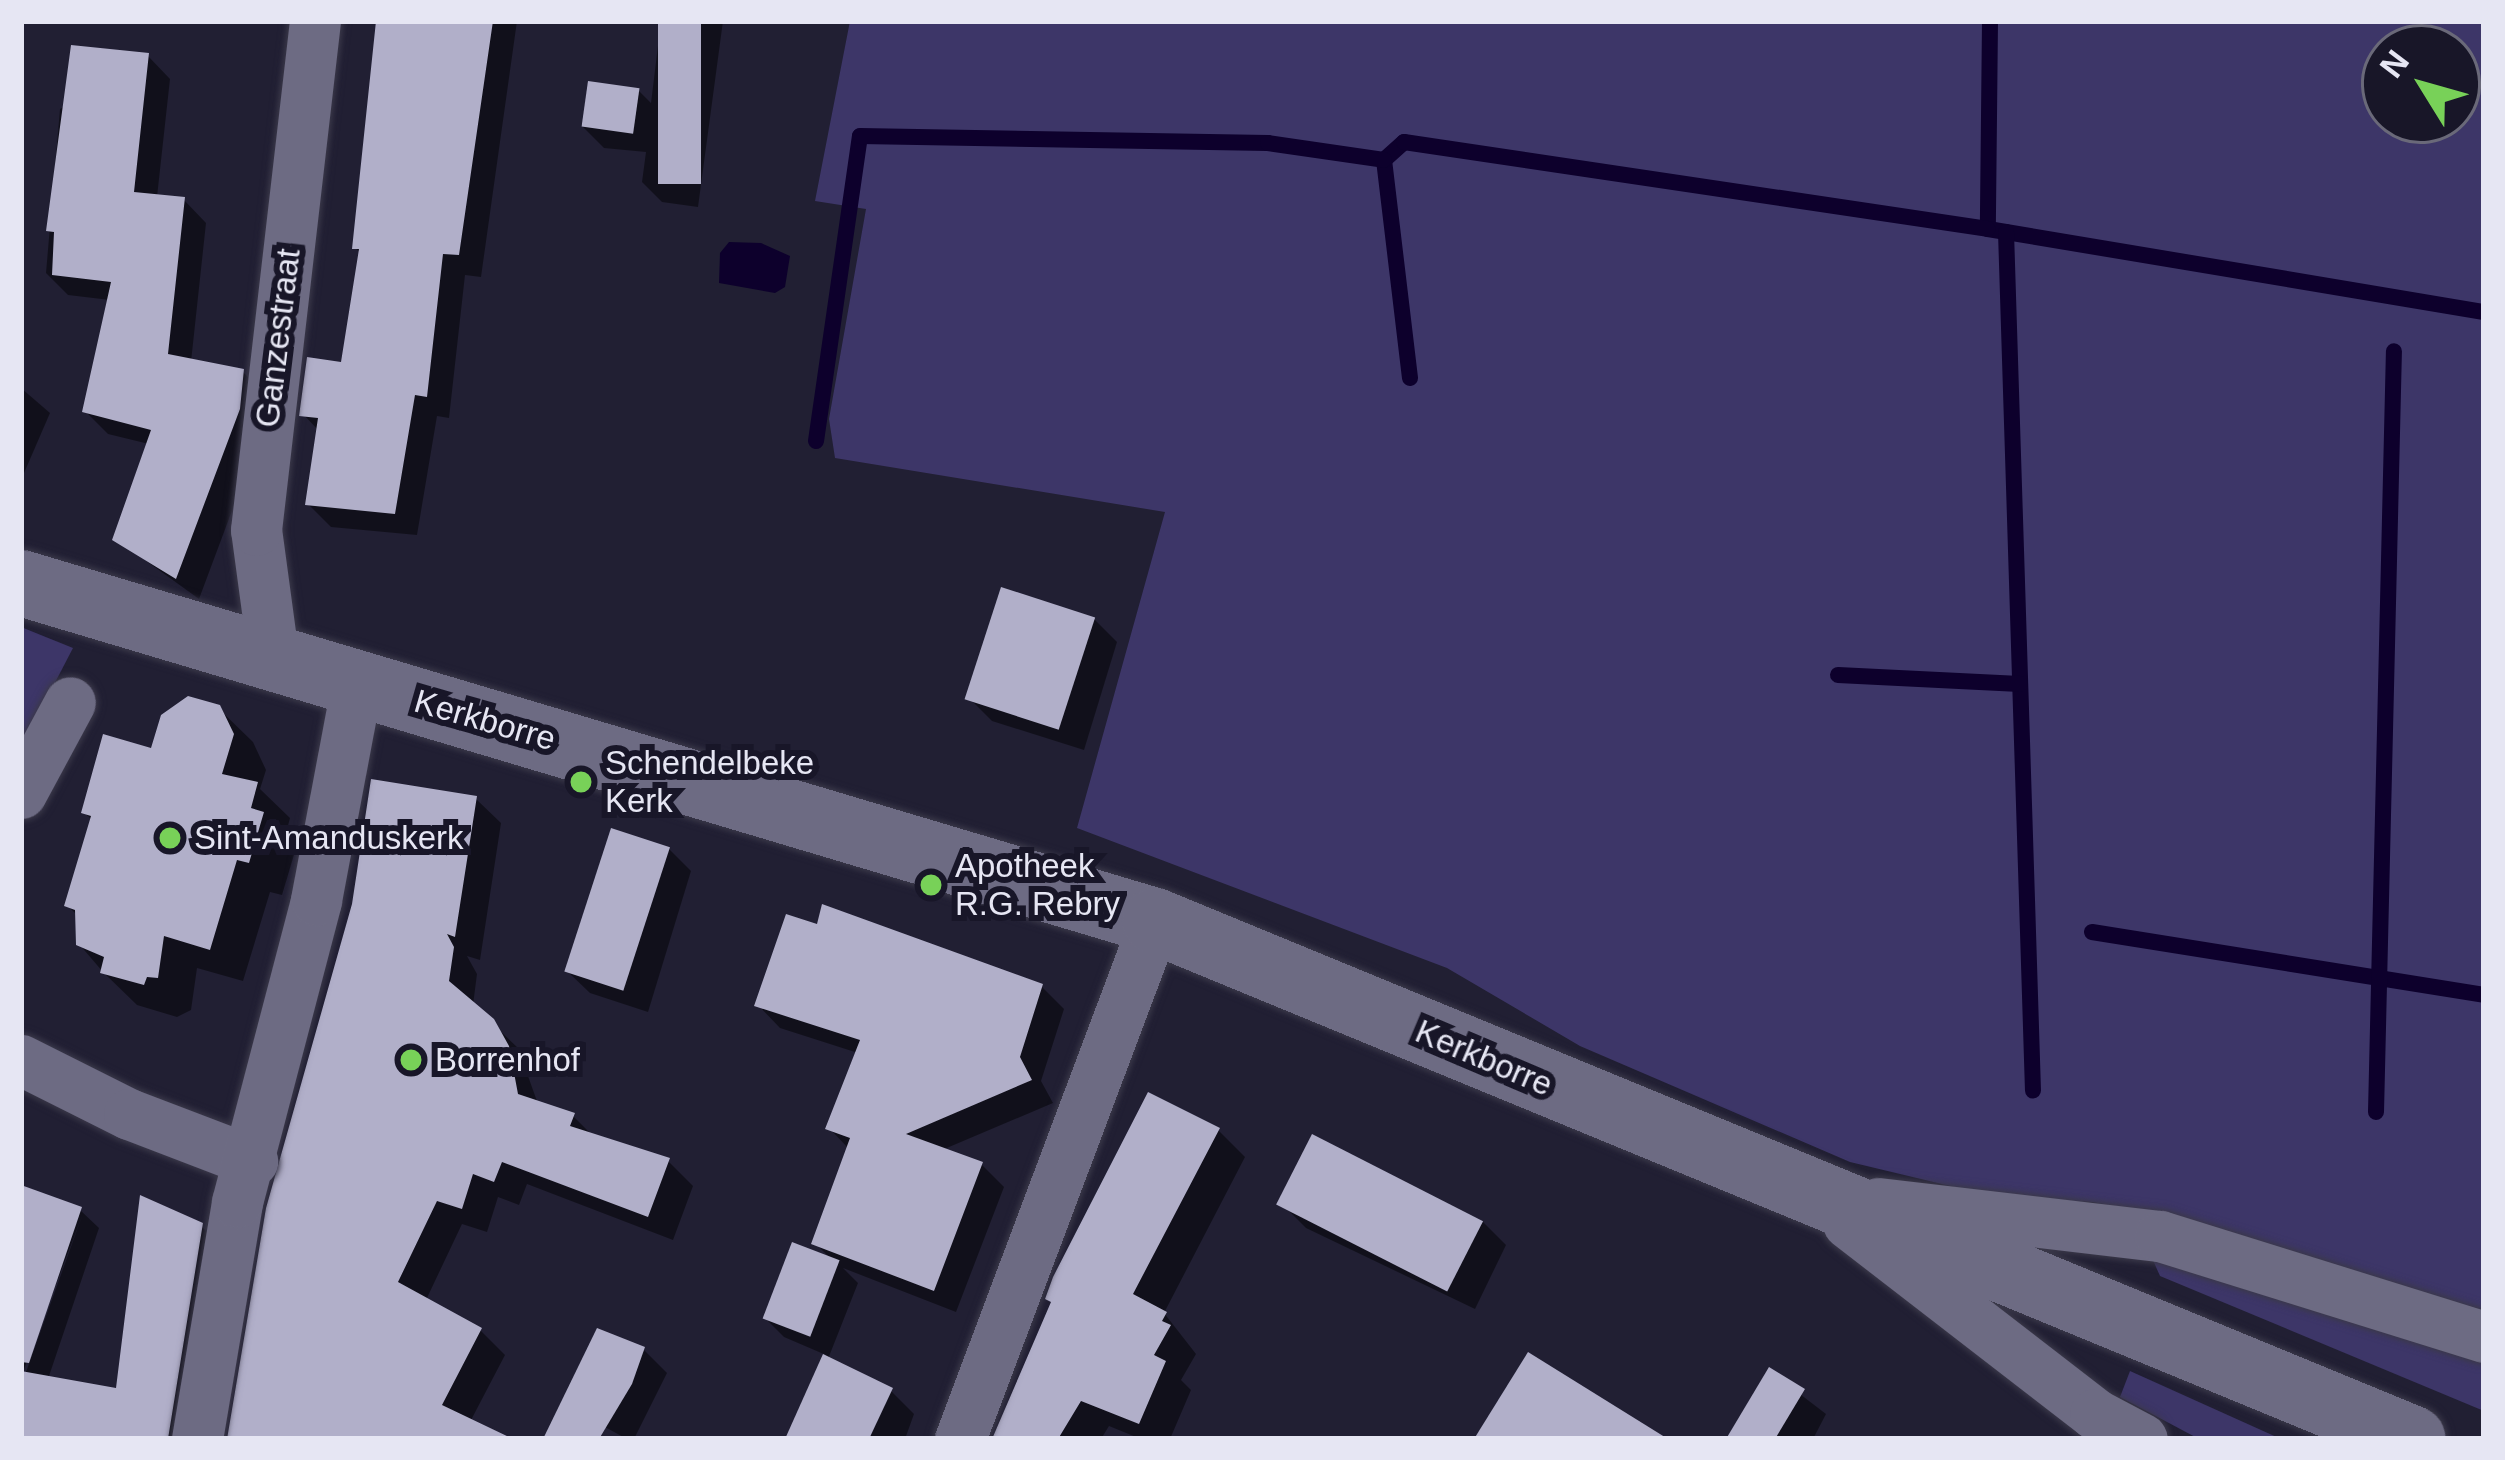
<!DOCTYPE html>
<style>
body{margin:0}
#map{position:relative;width:2505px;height:1460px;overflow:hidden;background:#211f33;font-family:Helvetica,sans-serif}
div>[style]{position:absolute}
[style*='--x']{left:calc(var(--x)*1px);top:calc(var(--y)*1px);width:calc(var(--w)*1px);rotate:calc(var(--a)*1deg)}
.green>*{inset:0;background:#3d3668}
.water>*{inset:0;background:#0d002c}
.shadow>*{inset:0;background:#0007}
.stream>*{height:16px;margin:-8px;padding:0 8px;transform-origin:8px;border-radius:8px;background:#0d002c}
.building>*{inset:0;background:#b1afc9;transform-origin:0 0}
.roads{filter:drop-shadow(0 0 3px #3b394a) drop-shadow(0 0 3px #3b394a)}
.street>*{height:51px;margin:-25.5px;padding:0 25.5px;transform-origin:25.5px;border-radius:25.5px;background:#6d6b83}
.secondary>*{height:66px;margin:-33px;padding:0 33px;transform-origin:33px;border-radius:33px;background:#6d6b83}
.dots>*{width:33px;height:33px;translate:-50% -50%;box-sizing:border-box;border:6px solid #181628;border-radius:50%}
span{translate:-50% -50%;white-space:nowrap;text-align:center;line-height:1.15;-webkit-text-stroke:12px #181628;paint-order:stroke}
.street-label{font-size:33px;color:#e6e6f3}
.poi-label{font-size:33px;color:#e6e6f3}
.left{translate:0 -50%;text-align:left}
.frame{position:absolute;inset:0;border:24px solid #e6e6f3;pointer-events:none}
.north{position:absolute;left:2361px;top:24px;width:120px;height:120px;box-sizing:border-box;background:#181628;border:3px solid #6a6979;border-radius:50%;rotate:307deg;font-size:33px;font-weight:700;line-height:48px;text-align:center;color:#e6e6f3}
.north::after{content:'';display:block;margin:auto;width:42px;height:54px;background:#78d158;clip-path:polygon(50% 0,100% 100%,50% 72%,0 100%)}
</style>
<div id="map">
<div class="green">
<i style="clip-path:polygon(evenodd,850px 21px,2484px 21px,2484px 1313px,2185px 1219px,2092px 1202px,1996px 1197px,1850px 1162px,1580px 1046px,1447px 968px,1077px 828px,1165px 512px,835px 458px,829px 419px,866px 209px,815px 201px,850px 21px,2385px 48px,2457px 48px,2457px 120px,2385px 120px,2385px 48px)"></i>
<i style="clip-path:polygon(21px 627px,73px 648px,21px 748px)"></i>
<i style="clip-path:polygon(2152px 1258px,2484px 1354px,2484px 1411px,2160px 1276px)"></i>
<i style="clip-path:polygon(2130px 1371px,2281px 1439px,2199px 1439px,2120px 1397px)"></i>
</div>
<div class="water">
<i style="clip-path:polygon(729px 242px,761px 243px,790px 256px,785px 287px,775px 293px,719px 283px,720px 253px)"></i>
</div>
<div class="shadow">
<i style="clip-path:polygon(379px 21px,517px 21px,481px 277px,465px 275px,449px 418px,437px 416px,417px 535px,331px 527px,308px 504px,319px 431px,303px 414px,343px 365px,361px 253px,355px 248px)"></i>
<i style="clip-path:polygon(661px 21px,723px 21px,698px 207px,662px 202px,642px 182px,646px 152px,604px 148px,581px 125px,639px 91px,651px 103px)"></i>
<i style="clip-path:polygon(148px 56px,170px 79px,157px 197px,184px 200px,206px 223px,191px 362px,243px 372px,266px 395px,261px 433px,199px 599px,116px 539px,149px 444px,108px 434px,85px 411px,110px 300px,68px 295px,46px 273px,60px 109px)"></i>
<i style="clip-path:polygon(21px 388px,50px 413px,21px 480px)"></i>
<i style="clip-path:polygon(1094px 619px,1117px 642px,1084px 750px,992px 721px,969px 698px)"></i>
<i style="clip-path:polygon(218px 708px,253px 742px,266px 770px,260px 789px,290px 818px,285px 837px,296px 848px,282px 895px,270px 892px,243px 981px,197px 968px,191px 1010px,177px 1017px,137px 1005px,103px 972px,79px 944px,78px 916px,67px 905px,93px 821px,84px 812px)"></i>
<i style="clip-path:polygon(476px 799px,501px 823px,480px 960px,467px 956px,477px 974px,473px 1005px,518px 1048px,538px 1104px,573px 1116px,595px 1138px,668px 1161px,693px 1186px,673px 1240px,527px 1184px,519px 1205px,498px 1197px,487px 1232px,462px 1224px,426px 1300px,480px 1330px,505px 1355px,470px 1422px,506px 1439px,230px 1439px)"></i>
<i style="clip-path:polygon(669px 849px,691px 871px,648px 1012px,590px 993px,568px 972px)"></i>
<i style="clip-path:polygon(1041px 986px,1064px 1009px,1041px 1081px,1053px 1103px,942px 1150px,981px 1164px,1004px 1187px,956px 1312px,843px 1268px,858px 1283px,828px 1359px,891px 1391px,914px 1414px,905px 1439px,788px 1439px,826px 1355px,784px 1337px,764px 1317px,833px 1261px,815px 1243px,849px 1149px,829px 1128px,858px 1053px,780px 1028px,758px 1005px)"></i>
<i style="clip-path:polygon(1218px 1130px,1245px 1157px,1164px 1313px,1196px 1354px,1181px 1380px,1191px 1390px,1170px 1439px,1141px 1439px,1109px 1426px,1101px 1439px,992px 1439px)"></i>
<i style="clip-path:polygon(21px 1195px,80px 1210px,99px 1228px,48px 1379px,92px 1439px,21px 1439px,21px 1386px,82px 1216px,21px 1377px)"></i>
<i style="clip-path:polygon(1283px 1205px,1483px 1222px,1506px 1245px,1475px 1309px,1306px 1228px)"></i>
<i style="clip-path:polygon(201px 1226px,226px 1251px,195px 1439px,128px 1439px)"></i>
<i style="clip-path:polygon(644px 1350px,667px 1373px,634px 1439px,627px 1439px,592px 1420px)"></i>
<i style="clip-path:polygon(1770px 1371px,1826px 1414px,1813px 1439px,1729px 1439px)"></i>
</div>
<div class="stream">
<i style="--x:1990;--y:21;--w:208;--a:90.6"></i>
<i style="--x:1988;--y:229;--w:503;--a:9.5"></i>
<i style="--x:2006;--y:232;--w:859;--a:88.2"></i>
<i style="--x:1410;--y:378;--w:220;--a:-96.8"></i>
<i style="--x:1384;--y:160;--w:27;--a:-42"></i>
<i style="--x:1404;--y:142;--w:590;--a:8.47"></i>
<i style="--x:816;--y:441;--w:308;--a:-81.8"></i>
<i style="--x:860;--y:136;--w:408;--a:1"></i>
<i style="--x:1268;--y:143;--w:117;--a:8.3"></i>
<i style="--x:1838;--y:675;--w:182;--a:2.8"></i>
<i style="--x:2092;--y:932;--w:397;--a:9.1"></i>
<i style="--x:2376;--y:1112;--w:761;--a:-88.65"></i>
</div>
<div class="building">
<i style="clip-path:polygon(376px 21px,493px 21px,459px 255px,443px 254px,427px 397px,415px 395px,395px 514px,305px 505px,318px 418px,299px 416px,307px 357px,341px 362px,359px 249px,352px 249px)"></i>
<i style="left:658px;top:21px;width:43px;height:163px"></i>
<i style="clip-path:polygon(71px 45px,149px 53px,134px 192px,185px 197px,168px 354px,244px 369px,240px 409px,176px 579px,112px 540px,151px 430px,82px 412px,111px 282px,52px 275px,54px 232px,46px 231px)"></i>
<i style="left:588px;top:81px;width:52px;height:46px;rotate:8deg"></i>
<i style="left:1001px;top:587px;width:99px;height:118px;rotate:18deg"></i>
<i style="clip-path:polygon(188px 696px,220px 705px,234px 734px,222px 774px,258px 782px,251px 808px,264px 812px,249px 863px,237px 860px,210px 950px,164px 936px,158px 978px,147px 977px,144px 985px,100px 973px,104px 957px,76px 945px,75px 910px,64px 906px,91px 816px,81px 813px,103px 734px,151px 748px,161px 715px)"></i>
<i style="clip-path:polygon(371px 779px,477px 796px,455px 937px,447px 934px,454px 947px,449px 981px,494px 1019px,509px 1046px,518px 1094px,575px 1113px,570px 1126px,670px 1158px,648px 1217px,502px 1162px,494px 1182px,473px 1174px,462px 1209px,437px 1201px,398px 1282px,482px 1328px,442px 1405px,513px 1439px,227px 1439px,266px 1208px,352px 904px)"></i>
<i style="left:611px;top:828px;width:62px;height:151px;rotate:18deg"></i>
<i style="clip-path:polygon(822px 904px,1043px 984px,1020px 1057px,1032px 1080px,906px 1134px,983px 1162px,934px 1291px,811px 1244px,850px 1138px,825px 1129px,860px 1040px,754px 1006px,786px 914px,817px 924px)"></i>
<i style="clip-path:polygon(1148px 1092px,1220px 1128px,1133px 1294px,1167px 1312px,1162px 1321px,1171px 1325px,1154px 1355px,1166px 1361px,1139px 1424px,1081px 1401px,1058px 1439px,992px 1439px,1051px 1302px,1045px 1299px,1053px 1277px)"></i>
<i style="left:1312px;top:1134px;width:192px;height:79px;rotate:27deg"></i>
<i style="clip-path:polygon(21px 1185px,82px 1207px,29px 1363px,21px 1362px)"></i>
<i style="clip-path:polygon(140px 1195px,203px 1223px,168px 1439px,21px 1439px,21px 1371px,116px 1388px)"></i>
<i style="left:792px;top:1242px;width:51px;height:82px;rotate:21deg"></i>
<i style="clip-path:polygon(597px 1328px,645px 1347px,632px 1384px,599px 1439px,543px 1439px)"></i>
<i style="clip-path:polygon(1528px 1352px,1668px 1439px,1474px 1439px)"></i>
<i style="clip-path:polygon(823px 1354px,893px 1388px,869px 1439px,785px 1439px)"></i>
<i style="clip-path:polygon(1769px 1367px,1805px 1389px,1775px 1439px,1726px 1439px)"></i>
</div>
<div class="roads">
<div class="street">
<i style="--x:273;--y:655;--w:126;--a:-97.7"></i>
<i style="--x:256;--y:530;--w:512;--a:-83.39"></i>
<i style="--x:21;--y:793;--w:103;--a:-61.7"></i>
<i style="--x:21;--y:1060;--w:121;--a:26.6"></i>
<i style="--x:129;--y:1114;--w:132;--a:20.9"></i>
<i style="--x:1878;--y:1203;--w:284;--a:6.7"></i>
<i style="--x:2160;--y:1236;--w:339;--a:17.3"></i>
<i style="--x:1848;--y:1223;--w:312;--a:37.7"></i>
<i style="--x:2095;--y:1414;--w:53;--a:28"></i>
<i style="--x:197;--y:1439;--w:240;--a:-80.4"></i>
<i style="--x:237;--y:1202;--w:312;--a:-75.3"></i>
<i style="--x:316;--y:900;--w:220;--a:-79.3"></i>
<i style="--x:960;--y:1439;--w:553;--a:-69.37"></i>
</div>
<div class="secondary">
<i style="--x:21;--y:583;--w:1183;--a:16.6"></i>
<i style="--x:1155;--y:921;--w:1360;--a:22.38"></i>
</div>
</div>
<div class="dots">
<i style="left:581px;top:782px;background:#78d158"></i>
<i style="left:170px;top:838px;background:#78d158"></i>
<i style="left:931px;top:885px;background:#78d158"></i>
<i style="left:411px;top:1060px;background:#78d158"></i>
</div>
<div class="street-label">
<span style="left:278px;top:338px;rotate:-83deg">Ganzestraat</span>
<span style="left:485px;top:720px;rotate:16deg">Kerkborre</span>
<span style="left:1484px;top:1058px;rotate:23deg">Kerkborre</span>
</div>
<div class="poi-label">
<span class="left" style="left:605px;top:782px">Schendelbeke<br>Kerk</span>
<span class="left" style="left:194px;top:838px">Sint-Amanduskerk</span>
<span class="left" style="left:955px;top:885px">Apotheek<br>R.G. Rebry</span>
<span class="left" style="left:435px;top:1060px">Borrenhof</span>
</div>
<div class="frame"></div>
<div class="north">N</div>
</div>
